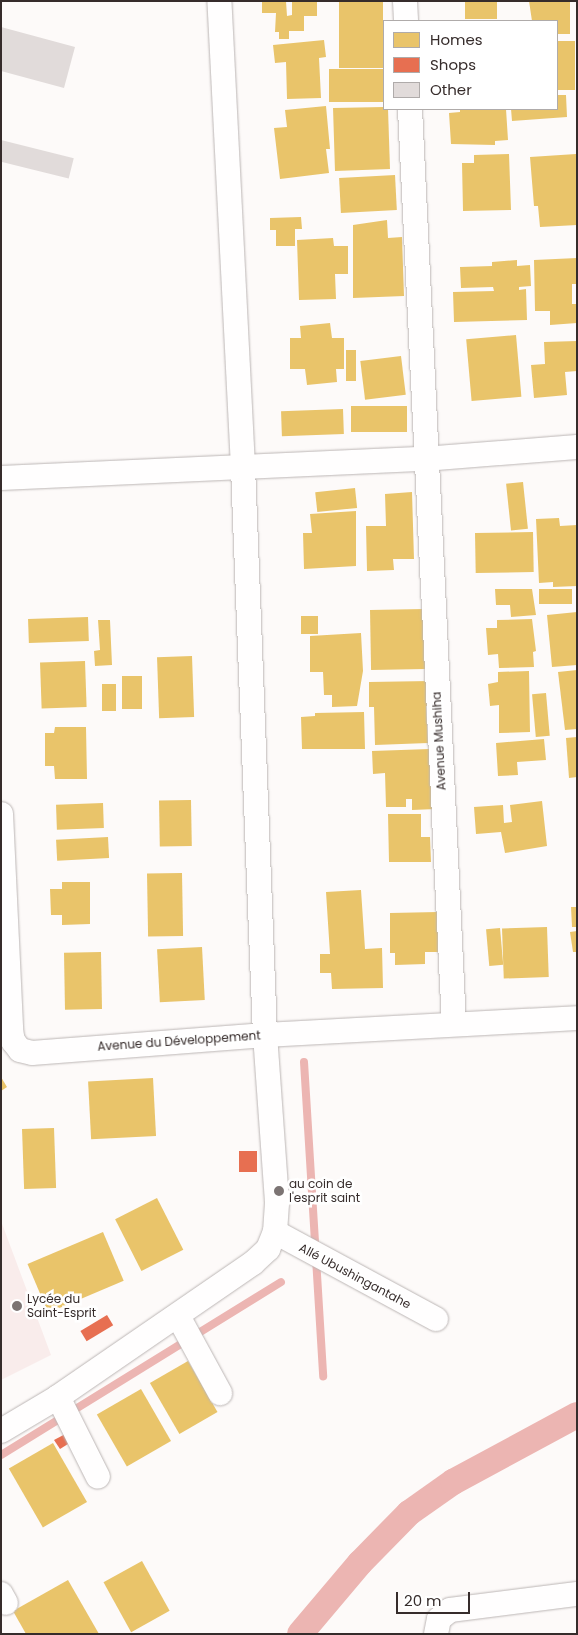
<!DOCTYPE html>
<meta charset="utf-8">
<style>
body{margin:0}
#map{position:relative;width:578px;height:1635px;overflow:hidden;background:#fdfaf9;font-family:Poppins,sans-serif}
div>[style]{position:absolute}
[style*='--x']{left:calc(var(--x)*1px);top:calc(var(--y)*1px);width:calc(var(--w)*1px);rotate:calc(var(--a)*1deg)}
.built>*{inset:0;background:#f9eceb}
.homes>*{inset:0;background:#e9c46a;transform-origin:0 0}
.shops>*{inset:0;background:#e76f51;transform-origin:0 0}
.stream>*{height:8px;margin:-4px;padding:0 4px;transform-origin:4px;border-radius:4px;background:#ecb5b2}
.canal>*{height:26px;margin:-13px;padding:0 13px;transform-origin:13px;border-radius:13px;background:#ecb5b2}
.building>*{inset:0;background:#e1dbda;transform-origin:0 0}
.roads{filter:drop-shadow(0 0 1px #bcb6b5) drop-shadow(0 0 1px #bcb6b5)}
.minor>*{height:24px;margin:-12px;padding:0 12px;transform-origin:12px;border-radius:12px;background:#fffefe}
.dots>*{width:14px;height:14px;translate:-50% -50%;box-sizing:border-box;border:2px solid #fff;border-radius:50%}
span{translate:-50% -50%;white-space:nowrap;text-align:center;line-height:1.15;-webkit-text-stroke:5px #fff;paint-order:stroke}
.street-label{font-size:12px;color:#362c2b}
.poi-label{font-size:12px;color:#362c2b}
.left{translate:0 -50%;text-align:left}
.frame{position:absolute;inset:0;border:2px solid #362c2b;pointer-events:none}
.legend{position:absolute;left:383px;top:20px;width:175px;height:90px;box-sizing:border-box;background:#fff;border:1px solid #afabaa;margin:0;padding:6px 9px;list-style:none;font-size:15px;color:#362c2b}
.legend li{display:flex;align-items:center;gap:10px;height:25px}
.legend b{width:25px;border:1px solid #afabaa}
.scale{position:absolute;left:396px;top:1592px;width:74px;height:22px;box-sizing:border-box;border:2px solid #362c2b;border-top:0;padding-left:6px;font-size:15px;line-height:18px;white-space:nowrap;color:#362c2b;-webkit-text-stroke:4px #fff;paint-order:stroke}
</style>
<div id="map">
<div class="built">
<i style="clip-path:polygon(1px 1221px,51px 1355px,1px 1380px)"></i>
</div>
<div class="homes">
<i style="clip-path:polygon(286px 1px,287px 16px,292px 15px,292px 1px,317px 1px,317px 16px,304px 16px,304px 31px,289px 31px,289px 39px,279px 39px,279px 32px,275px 32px,276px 13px,262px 13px,262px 2px)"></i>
<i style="left:339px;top:1px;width:44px;height:67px"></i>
<i style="left:465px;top:1px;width:32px;height:18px"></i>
<i style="clip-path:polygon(529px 1px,570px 1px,570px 34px,557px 34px,557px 21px,532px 21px)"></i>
<i style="clip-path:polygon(324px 40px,326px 57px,319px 58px,321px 98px,287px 99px,286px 62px,275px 63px,273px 45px)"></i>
<i style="left:575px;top:41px;width:49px;height:18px;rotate:90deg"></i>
<i style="left:384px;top:69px;width:33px;height:55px;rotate:90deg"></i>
<i style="clip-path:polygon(557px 95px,566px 95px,567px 117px,512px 121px,511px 109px,557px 109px)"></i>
<i style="clip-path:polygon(326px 106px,330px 149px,326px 149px,329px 173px,280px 179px,274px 128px,287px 127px,285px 110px)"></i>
<i style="clip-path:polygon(384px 107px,388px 109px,390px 169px,335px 171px,333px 108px)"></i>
<i style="clip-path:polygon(460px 109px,506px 109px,508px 140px,495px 141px,495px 145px,451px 144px,449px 113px,460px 112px)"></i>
<i style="clip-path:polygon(509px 154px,511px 210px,463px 211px,462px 163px,474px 163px,474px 155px)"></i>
<i style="clip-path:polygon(576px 154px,577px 225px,540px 227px,538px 206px,534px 206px,530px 157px)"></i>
<i style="left:395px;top:175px;width:35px;height:56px;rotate:87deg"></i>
<i style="clip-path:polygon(301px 217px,302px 229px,295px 229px,295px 246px,276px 246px,276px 230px,270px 230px,270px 218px)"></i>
<i style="clip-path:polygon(387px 220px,388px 238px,402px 237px,404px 296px,353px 298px,353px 225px)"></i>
<i style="clip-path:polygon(333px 238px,334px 246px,348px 246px,348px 274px,335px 274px,336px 299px,299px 300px,297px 240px)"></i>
<i style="clip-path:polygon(577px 258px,577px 284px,572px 284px,572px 304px,577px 304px,577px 323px,550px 325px,550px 311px,535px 311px,534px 260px)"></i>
<i style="clip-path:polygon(517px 260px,517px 266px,530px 265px,531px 286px,519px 287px,519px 290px,526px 289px,527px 320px,454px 322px,453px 292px,494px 291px,493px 287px,461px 288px,460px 267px,492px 266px,492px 262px)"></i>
<i style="clip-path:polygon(330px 323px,332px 338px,344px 338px,344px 369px,336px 369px,337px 382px,307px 385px,305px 369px,290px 369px,290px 338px,301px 338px,300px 326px)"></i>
<i style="left:516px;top:335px;width:62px;height:50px;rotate:85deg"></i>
<i style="clip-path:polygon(577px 341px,577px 371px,565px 372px,567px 395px,534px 398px,531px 365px,545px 364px,544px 342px)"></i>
<i style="left:346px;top:350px;width:10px;height:31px"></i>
<i style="left:401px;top:356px;width:39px;height:41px;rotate:83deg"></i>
<i style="left:351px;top:406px;width:56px;height:26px"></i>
<i style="left:343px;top:409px;width:25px;height:62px;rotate:88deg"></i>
<i style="left:523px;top:482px;width:47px;height:17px;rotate:84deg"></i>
<i style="left:355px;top:488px;width:20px;height:40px;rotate:84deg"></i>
<i style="clip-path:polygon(412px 492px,414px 559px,393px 559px,394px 570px,367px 571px,366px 526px,386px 526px,385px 494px)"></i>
<i style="clip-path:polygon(356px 511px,356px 566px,304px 569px,303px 533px,312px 533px,310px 514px)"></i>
<i style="clip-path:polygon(559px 518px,560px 526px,577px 525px,577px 586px,553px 587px,553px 582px,539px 583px,536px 519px)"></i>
<i style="left:533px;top:532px;width:40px;height:58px;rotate:89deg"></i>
<i style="clip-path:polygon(495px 589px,532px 589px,536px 615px,511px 617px,510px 605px,496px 605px)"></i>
<i style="left:572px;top:589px;width:15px;height:33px;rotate:90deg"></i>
<i style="left:424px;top:609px;width:60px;height:54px;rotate:89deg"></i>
<i style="clip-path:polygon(577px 612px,577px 665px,552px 667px,547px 615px)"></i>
<i style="left:301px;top:616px;width:17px;height:18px"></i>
<i style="left:88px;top:617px;width:24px;height:60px;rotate:88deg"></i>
<i style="clip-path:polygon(532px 619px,536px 651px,533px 652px,534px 667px,499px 668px,498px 654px,488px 655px,486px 628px,497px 628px,497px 620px)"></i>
<i style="clip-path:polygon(98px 620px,110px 620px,112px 665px,95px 666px,94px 651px,100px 650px)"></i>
<i style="clip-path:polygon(361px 633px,363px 671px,357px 706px,332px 707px,332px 695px,324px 695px,323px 672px,310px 672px,310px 636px)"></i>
<i style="left:192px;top:656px;width:61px;height:35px;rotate:88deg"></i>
<i style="left:85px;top:661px;width:46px;height:45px;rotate:88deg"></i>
<i style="clip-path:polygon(577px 670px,577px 729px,565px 730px,558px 672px)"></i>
<i style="clip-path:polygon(529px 671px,530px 732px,499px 733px,499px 705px,490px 706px,488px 684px,498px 682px,498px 672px)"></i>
<i style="left:122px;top:676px;width:20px;height:33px"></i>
<i style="clip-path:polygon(430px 681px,431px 706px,426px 706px,428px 743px,375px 745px,374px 707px,369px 707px,369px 682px)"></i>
<i style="left:102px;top:684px;width:14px;height:27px"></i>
<i style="left:546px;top:693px;width:43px;height:14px;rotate:85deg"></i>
<i style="clip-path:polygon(364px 712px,365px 749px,302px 749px,301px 717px,315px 716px,315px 713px)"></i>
<i style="clip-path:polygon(55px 727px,86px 727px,87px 779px,55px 779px,54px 766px,45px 766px,45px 733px,54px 733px)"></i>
<i style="clip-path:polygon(577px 737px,577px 777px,569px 778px,566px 738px)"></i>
<i style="clip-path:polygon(544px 739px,546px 760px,517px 762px,518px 775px,498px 776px,496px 743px)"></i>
<i style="clip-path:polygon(430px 749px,436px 809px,412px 810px,412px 799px,406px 799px,406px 807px,386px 807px,385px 773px,373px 774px,372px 751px)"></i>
<i style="left:191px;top:800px;width:46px;height:32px;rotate:89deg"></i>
<i style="clip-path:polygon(542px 801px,547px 846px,505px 853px,501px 832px,476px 834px,474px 807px,503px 805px,504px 823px,512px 822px,510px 805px)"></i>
<i style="left:103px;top:803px;width:25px;height:47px;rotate:88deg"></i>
<i style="clip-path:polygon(388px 814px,421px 814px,421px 837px,430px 837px,431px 862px,389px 862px)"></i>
<i style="left:108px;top:837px;width:21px;height:52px;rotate:87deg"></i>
<i style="left:182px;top:873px;width:63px;height:35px;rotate:89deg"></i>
<i style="clip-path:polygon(62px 882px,90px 882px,90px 924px,62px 925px,62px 915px,51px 915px,50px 889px,62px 889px)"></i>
<i style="clip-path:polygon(361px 890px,365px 949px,382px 948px,383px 988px,332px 989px,331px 973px,320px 973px,320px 954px,330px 954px,326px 892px)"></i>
<i style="clip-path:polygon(571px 907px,577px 907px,577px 927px,572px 927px)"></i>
<i style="clip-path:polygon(438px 912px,439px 952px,425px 952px,425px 964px,395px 965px,395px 953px,390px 953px,390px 913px)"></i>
<i style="left:547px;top:927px;width:50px;height:45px;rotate:88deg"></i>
<i style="left:500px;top:928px;width:37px;height:14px;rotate:85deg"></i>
<i style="clip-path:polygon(577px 931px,577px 952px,573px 952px,570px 932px)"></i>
<i style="left:202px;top:947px;width:53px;height:45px;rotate:87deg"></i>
<i style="left:101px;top:952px;width:57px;height:37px;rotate:89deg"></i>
<i style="clip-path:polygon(1px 1077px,7px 1087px,1px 1091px)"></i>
<i style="left:153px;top:1078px;width:58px;height:65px;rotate:87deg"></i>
<i style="left:54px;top:1128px;width:60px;height:32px;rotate:88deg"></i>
<i style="left:157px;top:1198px;width:58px;height:47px;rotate:63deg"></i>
<i style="left:103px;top:1232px;width:53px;height:82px;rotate:67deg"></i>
<i style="left:188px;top:1361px;width:59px;height:44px;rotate:60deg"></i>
<i style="left:141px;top:1389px;width:60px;height:51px;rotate:60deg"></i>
<i style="left:53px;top:1443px;width:68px;height:51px;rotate:60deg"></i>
<i style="left:142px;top:1561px;width:57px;height:44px;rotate:61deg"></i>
<i style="clip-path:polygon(68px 1580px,99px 1634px,26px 1634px,13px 1611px)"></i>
</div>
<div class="shops">
<i style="left:239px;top:1151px;width:18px;height:21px"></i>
<i style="left:107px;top:1315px;width:12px;height:31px;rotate:59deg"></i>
<i style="clip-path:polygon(71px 1431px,76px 1439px,60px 1449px,54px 1440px)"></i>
</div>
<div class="stream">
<i style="--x:304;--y:1062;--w:315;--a:86.5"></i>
<i style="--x:1;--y:1455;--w:329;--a:-31.7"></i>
</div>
<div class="canal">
<i style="--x:300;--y:1634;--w:93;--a:-49.8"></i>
<i style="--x:360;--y:1563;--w:70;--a:-45.6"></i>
<i style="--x:409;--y:1513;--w:54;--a:-35.2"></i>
<i style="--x:453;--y:1482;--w:141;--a:-28.4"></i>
</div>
<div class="building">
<i style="clip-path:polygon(1px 27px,75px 47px,64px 88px,1px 71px)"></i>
<i style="left:1px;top:140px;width:75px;height:21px;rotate:14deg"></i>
</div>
<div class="roads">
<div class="minor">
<i style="--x:405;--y:1;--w:20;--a:87"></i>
<i style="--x:410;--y:109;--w:916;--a:87.25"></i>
<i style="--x:1;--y:478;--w:423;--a:-2.6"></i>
<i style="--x:424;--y:459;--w:153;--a:-4.5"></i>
<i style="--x:1;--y:814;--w:216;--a:87.3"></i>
<i style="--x:11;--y:1030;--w:11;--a:80"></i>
<i style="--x:13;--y:1041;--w:11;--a:52"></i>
<i style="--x:20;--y:1050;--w:12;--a:14"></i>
<i style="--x:32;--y:1053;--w:234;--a:-4.4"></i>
<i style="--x:265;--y:1035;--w:312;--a:-3.1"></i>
<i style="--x:275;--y:1232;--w:183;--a:28.4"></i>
<i style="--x:178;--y:1316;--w:88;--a:61.4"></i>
<i style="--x:58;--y:1397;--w:89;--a:63.4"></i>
<i style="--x:1;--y:1431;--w:66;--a:-30.8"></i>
<i style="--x:58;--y:1397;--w:237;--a:-34.5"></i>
<i style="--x:253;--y:1263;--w:21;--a:-43"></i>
<i style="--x:268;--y:1249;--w:18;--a:-68"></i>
<i style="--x:275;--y:1232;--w:30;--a:-86"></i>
<i style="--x:277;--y:1202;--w:167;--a:-94.1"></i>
<i style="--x:265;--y:1035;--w:568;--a:-92.22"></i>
<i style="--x:243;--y:467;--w:467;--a:-92.9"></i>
<i style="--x:1;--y:1594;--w:10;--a:61"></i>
<i style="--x:436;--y:1634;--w:15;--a:-79"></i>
<i style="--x:439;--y:1619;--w:14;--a:-39"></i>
<i style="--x:450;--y:1610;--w:128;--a:-7.2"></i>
</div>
</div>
<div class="dots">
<i style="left:279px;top:1191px;background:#7c7473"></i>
<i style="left:17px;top:1306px;background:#7c7473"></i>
</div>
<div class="street-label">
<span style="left:439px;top:741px;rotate:-93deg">Avenue Mushiha</span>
<span style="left:179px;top:1041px;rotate:-4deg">Avenue du Développement</span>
<span style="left:355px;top:1276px;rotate:28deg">Allé Ubushingantahe</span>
</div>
<div class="poi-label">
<span class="left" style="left:289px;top:1191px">au coin de<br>l'esprit saint</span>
<span class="left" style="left:27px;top:1306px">Lycée du<br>Saint-Esprit</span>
</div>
<div class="frame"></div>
<ul class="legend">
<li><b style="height:14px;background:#e9c46a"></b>Homes</li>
<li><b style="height:14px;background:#e76f51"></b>Shops</li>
<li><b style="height:14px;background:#e1dbda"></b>Other</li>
</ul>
<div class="scale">20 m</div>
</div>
